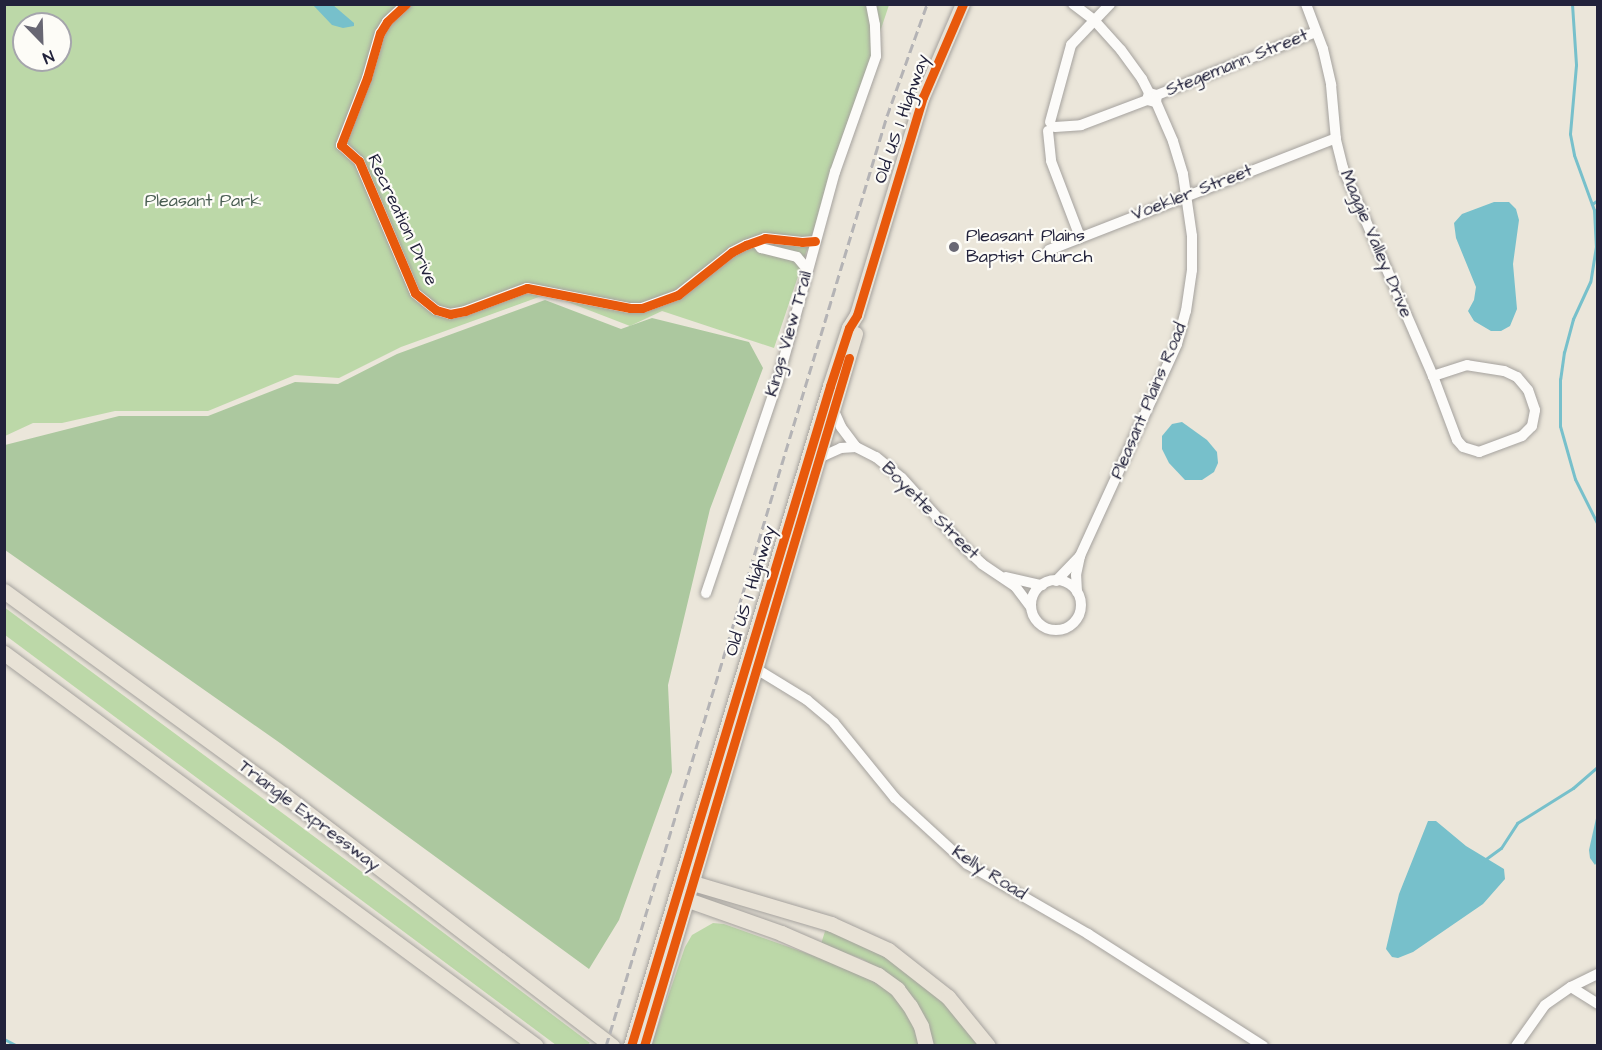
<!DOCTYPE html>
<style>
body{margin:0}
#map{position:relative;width:1602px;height:1050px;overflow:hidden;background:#ebe6da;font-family:"Architects Daughter",sans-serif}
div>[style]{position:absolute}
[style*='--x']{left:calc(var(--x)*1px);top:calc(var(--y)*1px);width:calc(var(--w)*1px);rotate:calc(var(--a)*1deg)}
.green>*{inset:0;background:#bcd8a8}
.forest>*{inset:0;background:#acc89f}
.water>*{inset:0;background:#77c0cb}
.stream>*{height:3px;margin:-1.5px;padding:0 1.5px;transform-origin:1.5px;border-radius:1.5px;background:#77c0cb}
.roads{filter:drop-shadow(0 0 2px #a5a29e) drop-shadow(0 0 2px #a5a29e)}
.minor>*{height:10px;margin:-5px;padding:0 5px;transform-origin:5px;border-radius:5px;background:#fcfbf9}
.minor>.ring{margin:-5px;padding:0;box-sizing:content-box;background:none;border:10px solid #fcfbf9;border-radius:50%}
.major>*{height:14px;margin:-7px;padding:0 7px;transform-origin:7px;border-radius:7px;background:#e8e2d6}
.highway>*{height:15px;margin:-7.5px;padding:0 7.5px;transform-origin:7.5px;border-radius:7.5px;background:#e8e2d6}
.rail>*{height:3px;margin-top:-1.5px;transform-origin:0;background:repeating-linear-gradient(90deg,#b4b3b5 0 9px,transparent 0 13.5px)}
.cycleway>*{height:9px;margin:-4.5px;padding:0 4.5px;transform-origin:4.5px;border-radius:4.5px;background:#e8590c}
.dots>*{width:16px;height:16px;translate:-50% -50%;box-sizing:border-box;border:3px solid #fdfcf7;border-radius:50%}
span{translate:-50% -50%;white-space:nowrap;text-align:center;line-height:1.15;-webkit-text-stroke:4.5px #fdfcf7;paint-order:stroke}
.street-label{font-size:18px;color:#22223b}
.park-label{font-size:18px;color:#4a5e53}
.poi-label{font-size:18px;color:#22223b}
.left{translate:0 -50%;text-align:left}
.frame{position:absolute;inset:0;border:6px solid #22223b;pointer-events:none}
.north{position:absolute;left:12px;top:12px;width:60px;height:60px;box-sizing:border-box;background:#fdfcf7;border:2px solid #a5a5ac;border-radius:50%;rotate:157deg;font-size:16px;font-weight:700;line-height:24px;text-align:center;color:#22223b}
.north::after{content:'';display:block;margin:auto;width:21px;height:27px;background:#686773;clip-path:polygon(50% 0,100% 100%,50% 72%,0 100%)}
</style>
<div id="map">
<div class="green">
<i style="clip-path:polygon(evenodd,4px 5px,889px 5px,774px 348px,662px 311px,630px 326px,547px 294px,401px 347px,339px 378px,295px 375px,208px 411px,115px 411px,62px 423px,33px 423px,5px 436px,4px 5px,24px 24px,60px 24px,60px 60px,24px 60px,24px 24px)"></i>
<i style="clip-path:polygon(4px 607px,412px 909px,590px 1043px,587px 1045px,556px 1045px,56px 673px,5px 635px)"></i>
<i style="clip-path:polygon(713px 923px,724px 924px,857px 971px,892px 993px,906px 1008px,921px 1046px,651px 1046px,685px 947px,692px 935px)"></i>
<i style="clip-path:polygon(826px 928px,849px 937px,904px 967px,953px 1010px,982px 1045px,931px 1045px,882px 971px,862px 959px,821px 944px)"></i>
</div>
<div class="forest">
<i style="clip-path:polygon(545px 300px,621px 329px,652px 318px,749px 342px,763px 368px,710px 509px,668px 685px,672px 772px,619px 920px,589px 969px,280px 743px,5px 550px,5px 445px,119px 416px,208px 416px,295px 382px,338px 384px,397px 354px)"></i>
</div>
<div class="water">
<i style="clip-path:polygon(313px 5px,333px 5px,354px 23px,354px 26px,343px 28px,332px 25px)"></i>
<i style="clip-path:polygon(1494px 202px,1509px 202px,1516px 209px,1519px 220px,1513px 264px,1517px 309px,1510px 326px,1501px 331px,1491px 331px,1474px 321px,1468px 311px,1474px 300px,1476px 287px,1456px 238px,1454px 223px,1462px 214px)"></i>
<i style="clip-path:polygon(1182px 422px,1207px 440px,1217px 452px,1218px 463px,1214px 472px,1202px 480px,1185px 480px,1169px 463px,1162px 449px,1162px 436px,1172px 424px)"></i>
<i style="clip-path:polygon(1597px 814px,1597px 862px,1595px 865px,1590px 858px,1589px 850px)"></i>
<i style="clip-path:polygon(1428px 821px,1436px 821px,1466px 846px,1504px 869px,1505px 879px,1483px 904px,1413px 952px,1398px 958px,1392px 957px,1386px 949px,1399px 894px)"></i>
</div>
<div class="stream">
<i style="--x:1572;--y:4;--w:61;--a:86.2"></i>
<i style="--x:1576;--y:65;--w:69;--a:95"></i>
<i style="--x:1570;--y:134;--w:21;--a:79"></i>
<i style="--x:1574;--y:155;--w:59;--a:70"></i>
<i style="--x:1594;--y:210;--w:36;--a:87"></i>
<i style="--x:1596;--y:246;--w:36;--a:99"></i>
<i style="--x:1590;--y:282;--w:41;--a:114.7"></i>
<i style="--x:1573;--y:319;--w:34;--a:105"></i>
<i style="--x:1564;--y:352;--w:27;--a:98"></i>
<i style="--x:1560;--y:379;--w:47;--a:90"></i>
<i style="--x:1560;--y:426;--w:55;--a:74.2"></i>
<i style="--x:1575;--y:479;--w:51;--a:63.4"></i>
<i style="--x:1592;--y:204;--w:7;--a:-34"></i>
<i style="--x:1483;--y:861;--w:22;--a:-36"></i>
<i style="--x:1501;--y:848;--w:30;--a:-57"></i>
<i style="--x:1517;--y:823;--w:66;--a:-32"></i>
<i style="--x:1573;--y:788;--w:33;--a:-41"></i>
<i style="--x:4;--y:1039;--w:15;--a:28"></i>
</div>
<div class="roads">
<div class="minor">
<i style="--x:406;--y:4;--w:26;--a:137"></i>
<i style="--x:387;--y:22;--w:13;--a:122"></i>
<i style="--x:380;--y:33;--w:47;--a:106.1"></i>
<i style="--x:367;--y:78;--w:72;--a:111.2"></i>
<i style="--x:341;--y:145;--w:24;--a:42"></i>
<i style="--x:359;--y:161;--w:143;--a:67"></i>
<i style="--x:415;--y:293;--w:27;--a:39"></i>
<i style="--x:436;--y:310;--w:15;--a:16"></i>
<i style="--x:450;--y:314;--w:15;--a:-11"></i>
<i style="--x:465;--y:311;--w:66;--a:-20.4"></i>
<i style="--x:527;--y:288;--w:105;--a:11"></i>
<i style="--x:630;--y:308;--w:12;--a:0"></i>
<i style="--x:642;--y:308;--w:38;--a:-20"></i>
<i style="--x:678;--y:295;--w:69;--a:-38.5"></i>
<i style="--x:732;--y:252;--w:16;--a:-27"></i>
<i style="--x:746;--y:245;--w:20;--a:-20"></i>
<i style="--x:765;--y:238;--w:37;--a:6"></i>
<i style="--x:802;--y:242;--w:13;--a:-4"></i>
<i style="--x:1073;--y:4;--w:26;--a:37"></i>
<i style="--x:1094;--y:20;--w:40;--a:48"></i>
<i style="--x:1121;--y:50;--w:36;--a:54"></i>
<i style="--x:1142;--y:79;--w:16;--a:63"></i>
<i style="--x:1149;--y:93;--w:7;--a:106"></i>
<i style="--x:1147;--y:100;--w:9;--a:13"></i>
<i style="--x:1156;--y:102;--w:7;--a:-82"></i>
<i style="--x:1157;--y:95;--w:8;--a:-166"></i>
<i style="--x:1306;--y:4;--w:48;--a:69.3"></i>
<i style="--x:1323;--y:49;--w:37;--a:77"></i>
<i style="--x:1331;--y:85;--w:55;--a:84.8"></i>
<i style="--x:1336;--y:140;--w:29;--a:76"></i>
<i style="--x:1343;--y:168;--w:227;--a:66.6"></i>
<i style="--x:1433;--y:376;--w:68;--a:69.4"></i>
<i style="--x:1457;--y:440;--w:9;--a:49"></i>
<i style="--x:1463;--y:447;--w:17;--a:17"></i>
<i style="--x:1479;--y:452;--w:46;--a:-20.4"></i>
<i style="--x:1522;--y:436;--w:14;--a:-45"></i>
<i style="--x:1532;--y:426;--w:16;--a:-79"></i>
<i style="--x:1535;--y:410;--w:21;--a:-109"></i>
<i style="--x:1528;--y:390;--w:17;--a:-130"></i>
<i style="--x:1517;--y:377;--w:14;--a:-155"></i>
<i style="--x:1504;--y:371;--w:37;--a:-171"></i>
<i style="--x:1467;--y:365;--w:36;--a:162"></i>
<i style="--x:1157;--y:95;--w:171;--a:-21.6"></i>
<i style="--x:1050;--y:122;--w:80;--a:-74.7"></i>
<i style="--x:1071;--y:45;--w:57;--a:-46.4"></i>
<i style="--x:1055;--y:127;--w:26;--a:-4"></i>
<i style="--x:1081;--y:125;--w:71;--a:-20.7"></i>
<i style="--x:1048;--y:131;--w:30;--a:84"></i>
<i style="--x:1051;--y:161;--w:81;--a:69.1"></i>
<i style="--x:756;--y:242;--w:8;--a:50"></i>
<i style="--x:761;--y:248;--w:37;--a:14"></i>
<i style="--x:797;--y:257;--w:16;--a:50"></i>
<i style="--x:1049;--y:250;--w:308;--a:-21.3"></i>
<i style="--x:834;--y:411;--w:17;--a:66"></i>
<i style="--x:841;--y:427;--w:25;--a:53"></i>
<i style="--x:856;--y:447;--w:22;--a:27"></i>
<i style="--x:876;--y:457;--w:33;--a:39"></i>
<i style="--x:902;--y:478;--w:91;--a:48.1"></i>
<i style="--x:963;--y:546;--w:26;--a:43"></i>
<i style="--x:982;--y:564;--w:40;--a:34"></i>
<i style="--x:1015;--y:586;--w:26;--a:53"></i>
<i style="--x:821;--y:457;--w:22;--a:-24"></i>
<i style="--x:841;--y:448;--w:15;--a:-4"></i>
<i style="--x:1006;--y:577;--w:37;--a:13"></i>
<i class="ring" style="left:1031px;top:580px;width:40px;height:40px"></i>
<i style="--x:1056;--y:581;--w:35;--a:-46"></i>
<i style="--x:1077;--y:592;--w:17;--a:-93"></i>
<i style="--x:1076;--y:575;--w:19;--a:-78"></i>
<i style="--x:1080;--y:556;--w:233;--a:-65.4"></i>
<i style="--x:1177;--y:344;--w:34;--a:-75"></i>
<i style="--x:1186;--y:311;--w:41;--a:-81.7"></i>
<i style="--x:1192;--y:270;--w:34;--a:-90"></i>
<i style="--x:1192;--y:236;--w:63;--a:-98.3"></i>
<i style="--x:1183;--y:174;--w:34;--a:-107"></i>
<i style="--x:1173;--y:141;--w:43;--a:-113.6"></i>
<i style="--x:706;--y:593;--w:225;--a:-71.3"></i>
<i style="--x:778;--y:380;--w:216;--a:-74.7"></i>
<i style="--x:835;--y:172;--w:123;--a:-70.5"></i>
<i style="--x:876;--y:56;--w:31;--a:-92"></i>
<i style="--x:875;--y:25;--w:21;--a:-101"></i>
<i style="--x:750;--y:665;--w:67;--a:31.6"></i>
<i style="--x:807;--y:700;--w:35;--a:40"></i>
<i style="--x:834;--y:723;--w:97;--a:50.9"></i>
<i style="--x:895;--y:798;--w:98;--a:42.5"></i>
<i style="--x:967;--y:864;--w:140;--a:30"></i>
<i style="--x:1088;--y:934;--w:208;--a:32.6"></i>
<i style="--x:1571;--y:987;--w:32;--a:32"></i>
<i style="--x:1516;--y:1046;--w:50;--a:-54.7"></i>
<i style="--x:1545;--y:1005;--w:32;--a:-35"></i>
<i style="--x:1571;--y:987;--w:30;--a:-26"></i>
</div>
<div class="major">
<i style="--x:631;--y:1046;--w:689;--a:-73.22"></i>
<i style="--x:830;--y:386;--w:61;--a:-71.9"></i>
<i style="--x:849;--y:328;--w:15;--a:-58"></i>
<i style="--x:857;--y:315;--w:228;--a:-73.2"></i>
<i style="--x:923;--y:97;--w:101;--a:-66.7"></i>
<i style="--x:644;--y:1046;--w:743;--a:-73.42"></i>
</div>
<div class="highway">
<i style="--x:4;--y:591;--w:346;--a:36.1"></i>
<i style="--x:284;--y:795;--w:413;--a:37.4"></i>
<i style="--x:4;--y:653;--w:661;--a:36.45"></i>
<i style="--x:693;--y:883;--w:144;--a:16.5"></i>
<i style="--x:831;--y:924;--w:63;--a:24.5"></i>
<i style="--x:888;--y:950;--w:76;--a:38.1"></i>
<i style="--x:948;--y:997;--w:63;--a:50.8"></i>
<i style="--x:688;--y:900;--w:99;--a:19.5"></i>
<i style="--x:781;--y:933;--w:106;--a:23.4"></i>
<i style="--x:878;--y:975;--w:24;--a:36"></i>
<i style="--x:897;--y:989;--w:21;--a:53"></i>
<i style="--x:910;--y:1006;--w:23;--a:61"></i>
<i style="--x:921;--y:1026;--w:21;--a:76"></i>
</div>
</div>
<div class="rail">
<i style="--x:606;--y:1046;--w:972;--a:-73.19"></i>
<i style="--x:887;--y:116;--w:119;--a:-70.3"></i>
</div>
<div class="cycleway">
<i style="--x:406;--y:4;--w:26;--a:137"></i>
<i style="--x:387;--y:22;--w:13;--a:122"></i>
<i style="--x:380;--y:33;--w:47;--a:106.1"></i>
<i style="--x:367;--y:78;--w:72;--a:111.2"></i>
<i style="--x:341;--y:145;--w:24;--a:42"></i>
<i style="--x:359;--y:161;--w:143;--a:67"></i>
<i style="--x:415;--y:293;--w:27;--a:39"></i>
<i style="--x:436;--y:310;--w:15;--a:16"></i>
<i style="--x:450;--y:314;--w:15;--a:-11"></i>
<i style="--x:465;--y:311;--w:66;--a:-20.4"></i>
<i style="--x:527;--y:288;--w:105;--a:11"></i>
<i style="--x:630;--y:308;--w:12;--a:0"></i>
<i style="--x:642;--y:308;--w:38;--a:-20"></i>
<i style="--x:678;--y:295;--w:69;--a:-38.5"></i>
<i style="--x:732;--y:252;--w:16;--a:-27"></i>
<i style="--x:746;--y:245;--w:20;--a:-20"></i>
<i style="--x:765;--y:238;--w:37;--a:6"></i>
<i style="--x:802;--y:242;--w:13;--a:-4"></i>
<i style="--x:631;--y:1046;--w:689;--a:-73.22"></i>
<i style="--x:830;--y:386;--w:61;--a:-71.9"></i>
<i style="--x:849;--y:328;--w:15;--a:-58"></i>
<i style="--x:857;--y:315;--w:228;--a:-73.2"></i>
<i style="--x:923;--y:97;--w:101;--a:-66.7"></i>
<i style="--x:644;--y:1046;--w:718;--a:-73.41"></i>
</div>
<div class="dots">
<i style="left:954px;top:247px;background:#686773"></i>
</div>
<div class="street-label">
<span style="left:1237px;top:63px;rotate:-22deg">Stegemann Street</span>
<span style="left:902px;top:119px;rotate:-71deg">Old US 1 Highway</span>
<span style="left:1192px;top:193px;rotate:-21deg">Voekler Street</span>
<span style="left:402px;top:220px;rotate:65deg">Recreation Drive</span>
<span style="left:1376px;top:244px;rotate:67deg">Maggie Valley Drive</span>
<span style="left:789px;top:334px;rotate:-74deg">Kings View Trail</span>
<span style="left:1149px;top:401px;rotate:-67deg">Pleasant Plains Road</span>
<span style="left:930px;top:511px;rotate:45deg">Boyette Street</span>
<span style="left:751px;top:591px;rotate:-73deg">Old US 1 Highway</span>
<span style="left:309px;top:816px;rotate:37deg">Triangle Expressway</span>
<span style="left:989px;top:873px;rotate:33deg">Kelly Road</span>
</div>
<div class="park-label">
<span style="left:203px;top:201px">Pleasant Park</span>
</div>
<div class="poi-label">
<span class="left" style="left:966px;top:247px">Pleasant Plains<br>Baptist Church</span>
</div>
<div class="frame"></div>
<div class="north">N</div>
</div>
